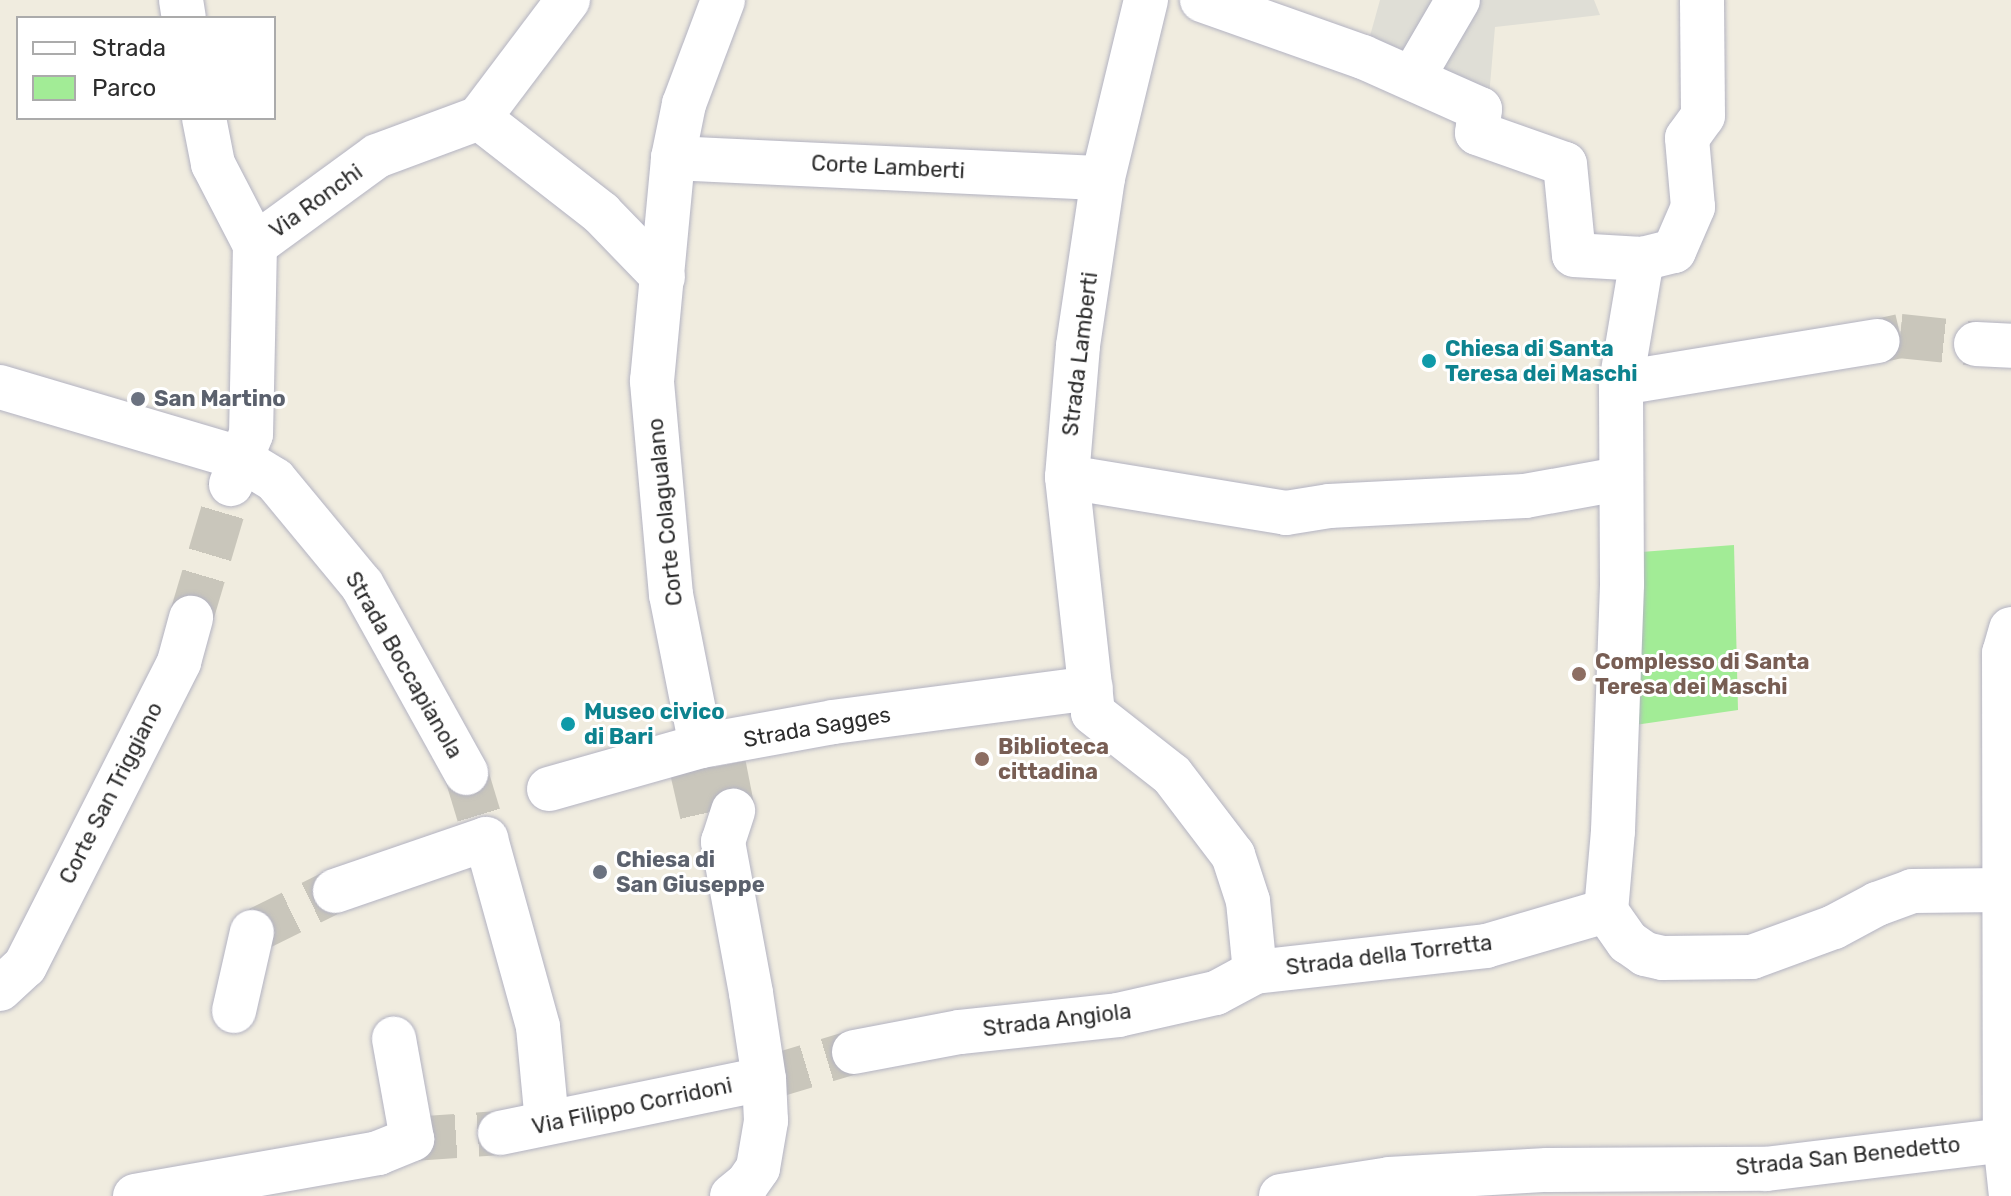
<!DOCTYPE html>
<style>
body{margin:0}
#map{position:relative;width:2011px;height:1196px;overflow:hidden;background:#f0ecdf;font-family:Rubik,sans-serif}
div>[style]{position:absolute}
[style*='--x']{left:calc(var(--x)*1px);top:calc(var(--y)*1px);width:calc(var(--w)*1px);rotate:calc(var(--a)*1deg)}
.green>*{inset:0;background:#a2ec96}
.plaza>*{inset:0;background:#dfded6}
.street-tunnel>*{height:44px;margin-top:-22px;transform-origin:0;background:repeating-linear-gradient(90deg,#c9c6bb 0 44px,transparent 0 66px)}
.roads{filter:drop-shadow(0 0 2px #b3b3c2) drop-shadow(0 0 2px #b3b3c2)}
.street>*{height:44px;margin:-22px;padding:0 22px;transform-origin:22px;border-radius:22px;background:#fff}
.dots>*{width:22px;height:22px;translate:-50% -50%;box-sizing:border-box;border:4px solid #fff;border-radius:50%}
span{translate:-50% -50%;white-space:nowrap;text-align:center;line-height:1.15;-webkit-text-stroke:6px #fff;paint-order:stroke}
.street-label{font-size:22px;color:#2d2d2d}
.culture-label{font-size:22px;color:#0d838f;font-weight:700}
.left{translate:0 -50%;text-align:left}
.worship-label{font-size:22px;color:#5b616d;font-weight:700}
.education-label{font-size:22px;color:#785e54;font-weight:700}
.legend{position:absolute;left:16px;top:16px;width:260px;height:104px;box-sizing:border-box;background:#fff;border:2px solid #ababab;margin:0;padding:10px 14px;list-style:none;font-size:24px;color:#2d2d2d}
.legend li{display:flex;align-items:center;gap:16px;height:40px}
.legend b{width:40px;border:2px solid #ababab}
</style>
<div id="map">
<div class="green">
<i style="clip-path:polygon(1734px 545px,1738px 710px,1635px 725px,1641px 552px)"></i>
</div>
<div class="plaza">
<i style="clip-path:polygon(1380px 0,1594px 0,1600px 15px,1495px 27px,1487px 120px,1467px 116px,1370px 36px)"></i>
</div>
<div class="street-tunnel">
<i style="--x:1878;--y:341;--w:23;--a:-13"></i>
<i style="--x:1900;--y:336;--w:76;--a:6"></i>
<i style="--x:191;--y:618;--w:140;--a:-73.4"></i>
<i style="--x:724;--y:765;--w:47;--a:78.9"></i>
<i style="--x:692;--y:771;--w:49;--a:77.1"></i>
<i style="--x:466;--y:773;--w:69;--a:73.1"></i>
<i style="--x:252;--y:932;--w:93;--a:-26.3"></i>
<i style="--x:764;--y:1079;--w:94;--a:-16.7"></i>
<i style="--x:412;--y:1139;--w:88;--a:-3.9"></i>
</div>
<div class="roads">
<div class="street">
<i style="--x:181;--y:0;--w:18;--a:81"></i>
<i style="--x:1146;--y:0;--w:183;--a:103.6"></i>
<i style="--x:1103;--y:178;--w:170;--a:98.5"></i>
<i style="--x:1078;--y:346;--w:131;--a:94.8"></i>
<i style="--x:1067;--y:477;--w:237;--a:83.7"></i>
<i style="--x:1093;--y:713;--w:100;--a:38.1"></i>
<i style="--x:1172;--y:775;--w:101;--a:52.7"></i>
<i style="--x:1233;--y:855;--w:48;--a:71.9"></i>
<i style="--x:1248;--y:901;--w:71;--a:84.4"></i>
<i style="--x:1202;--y:0;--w:171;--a:19.5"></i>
<i style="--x:1363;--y:57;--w:128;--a:24"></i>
<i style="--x:1480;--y:109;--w:24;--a:97"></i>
<i style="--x:1477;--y:133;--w:93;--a:19.4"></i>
<i style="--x:1565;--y:164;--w:91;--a:84.4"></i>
<i style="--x:1574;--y:255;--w:68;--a:3.4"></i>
<i style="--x:1642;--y:259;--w:33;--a:-14"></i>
<i style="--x:1674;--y:251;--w:48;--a:-66.6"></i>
<i style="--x:1693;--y:207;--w:69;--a:-95"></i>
<i style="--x:1687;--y:138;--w:27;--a:-54"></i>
<i style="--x:1703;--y:116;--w:116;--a:-90.5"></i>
<i style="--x:1413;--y:77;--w:89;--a:-59.7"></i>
<i style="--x:204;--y:118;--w:47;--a:78.9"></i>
<i style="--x:213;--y:164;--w:91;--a:62.6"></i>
<i style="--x:255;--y:245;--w:189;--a:91.2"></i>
<i style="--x:251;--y:434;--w:54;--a:111.8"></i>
<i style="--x:479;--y:118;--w:155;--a:37.9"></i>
<i style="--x:601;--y:213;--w:89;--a:45.9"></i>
<i style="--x:673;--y:158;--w:430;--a:2.7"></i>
<i style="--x:255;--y:245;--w:151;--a:-36.1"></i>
<i style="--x:377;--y:156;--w:109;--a:-20.4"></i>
<i style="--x:479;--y:118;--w:148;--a:-53"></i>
<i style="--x:1976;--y:344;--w:35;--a:3"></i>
<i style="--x:1621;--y:383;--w:260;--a:-9.3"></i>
<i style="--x:0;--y:387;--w:249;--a:16.5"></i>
<i style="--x:239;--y:458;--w:42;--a:31.4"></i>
<i style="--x:275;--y:480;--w:136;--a:50.4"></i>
<i style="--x:362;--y:585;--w:215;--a:61"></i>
<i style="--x:1067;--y:477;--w:222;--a:9.3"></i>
<i style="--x:1286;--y:513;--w:44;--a:-9.2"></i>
<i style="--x:1329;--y:506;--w:196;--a:-2.9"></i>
<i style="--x:1525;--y:496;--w:96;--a:-10.3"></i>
<i style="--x:2011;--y:629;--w:25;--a:106"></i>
<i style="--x:2004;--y:653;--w:487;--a:89.9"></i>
<i style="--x:2005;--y:1140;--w:56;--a:83.9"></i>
<i style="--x:701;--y:746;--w:154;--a:-101.2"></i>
<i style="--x:671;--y:595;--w:215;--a:-95.1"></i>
<i style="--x:652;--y:381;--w:224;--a:-84.6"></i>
<i style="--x:673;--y:158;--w:55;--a:-78.5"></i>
<i style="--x:684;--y:104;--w:111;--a:-69.4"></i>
<i style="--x:549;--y:789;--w:158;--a:-15.8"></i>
<i style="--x:701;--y:746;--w:134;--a:-10.3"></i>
<i style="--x:833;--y:722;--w:260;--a:-7.5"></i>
<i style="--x:335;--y:891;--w:160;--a:-19"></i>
<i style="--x:486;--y:839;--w:195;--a:74.5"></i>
<i style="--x:538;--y:1027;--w:96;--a:84.6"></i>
<i style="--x:1606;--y:911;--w:80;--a:-85"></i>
<i style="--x:1613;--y:831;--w:247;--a:-87.9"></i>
<i style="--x:1622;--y:584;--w:201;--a:-90.3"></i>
<i style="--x:1621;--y:383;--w:126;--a:-80.4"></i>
<i style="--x:1606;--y:911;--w:38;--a:55"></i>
<i style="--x:1628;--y:942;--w:21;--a:35"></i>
<i style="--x:1645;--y:954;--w:18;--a:13"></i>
<i style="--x:1663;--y:958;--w:89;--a:-0.6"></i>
<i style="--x:1752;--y:957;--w:87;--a:-20.1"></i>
<i style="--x:1834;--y:927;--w:49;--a:-28.1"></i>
<i style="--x:1877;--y:904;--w:37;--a:-20"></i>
<i style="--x:1912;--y:891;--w:92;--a:-0.6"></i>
<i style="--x:0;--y:989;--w:34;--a:-43"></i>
<i style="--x:25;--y:966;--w:341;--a:-63.1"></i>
<i style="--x:179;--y:662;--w:46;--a:-74.7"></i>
<i style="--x:234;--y:1011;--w:81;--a:-77.2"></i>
<i style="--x:854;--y:1052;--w:108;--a:-10.7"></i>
<i style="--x:960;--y:1032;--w:159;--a:-6.1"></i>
<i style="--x:1118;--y:1015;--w:100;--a:-12.7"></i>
<i style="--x:1216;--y:993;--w:44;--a:-28.3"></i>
<i style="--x:1255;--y:972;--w:232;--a:-6.4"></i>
<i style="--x:1486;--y:946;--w:125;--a:-16.3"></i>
<i style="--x:500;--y:1133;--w:269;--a:-11.6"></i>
<i style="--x:135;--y:1196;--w:247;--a:-10"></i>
<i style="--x:378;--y:1153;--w:37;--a:-22"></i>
<i style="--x:412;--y:1139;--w:102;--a:-100.2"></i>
<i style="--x:732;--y:1196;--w:19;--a:-39"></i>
<i style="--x:747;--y:1184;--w:19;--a:-55"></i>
<i style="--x:758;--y:1168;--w:48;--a:-80.3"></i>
<i style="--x:766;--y:1121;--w:42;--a:-92.7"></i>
<i style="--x:764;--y:1079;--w:87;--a:-98.6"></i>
<i style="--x:751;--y:993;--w:154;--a:-100.5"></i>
<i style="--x:723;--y:842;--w:33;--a:-72"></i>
<i style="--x:1281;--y:1196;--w:109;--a:-8.9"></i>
<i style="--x:1389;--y:1179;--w:158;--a:-3.3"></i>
<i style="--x:1547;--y:1170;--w:219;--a:-0.3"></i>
<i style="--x:1766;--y:1169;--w:241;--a:-6.9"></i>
</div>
</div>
<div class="dots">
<i style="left:1429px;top:361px;background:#0f9aa8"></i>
<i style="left:138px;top:399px;background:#6b7280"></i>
<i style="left:1579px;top:674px;background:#8d6e63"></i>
<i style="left:568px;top:724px;background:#0f9aa8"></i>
<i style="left:982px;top:759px;background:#8d6e63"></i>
<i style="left:600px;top:872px;background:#6b7280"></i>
</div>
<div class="street-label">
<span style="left:888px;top:167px;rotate:3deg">Corte Lamberti</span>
<span style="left:316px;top:201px;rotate:-36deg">Via Ronchi</span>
<span style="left:1080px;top:354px;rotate:-83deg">Strada Lamberti</span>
<span style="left:665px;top:512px;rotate:-96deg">Corte Colagualano</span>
<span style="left:404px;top:665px;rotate:60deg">Strada Boccapianola</span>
<span style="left:817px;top:727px;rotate:-10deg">Strada Sagges</span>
<span style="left:111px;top:793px;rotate:-63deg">Corte San Triggiano</span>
<span style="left:1389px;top:955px;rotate:-7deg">Strada della Torretta</span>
<span style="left:1057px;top:1020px;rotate:-7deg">Strada Angiola</span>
<span style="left:632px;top:1106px;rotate:-12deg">Via Filippo Corridoni</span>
<span style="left:1848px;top:1156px;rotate:-6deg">Strada San Benedetto</span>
</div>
<div class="culture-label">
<span class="left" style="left:1445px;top:361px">Chiesa di Santa<br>Teresa dei Maschi</span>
<span class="left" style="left:584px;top:724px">Museo civico<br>di Bari</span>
</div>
<div class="worship-label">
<span class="left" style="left:154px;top:399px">San Martino</span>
<span class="left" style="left:616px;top:872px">Chiesa di<br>San Giuseppe</span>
</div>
<div class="education-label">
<span class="left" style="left:1595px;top:674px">Complesso di Santa<br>Teresa dei Maschi</span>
<span class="left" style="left:998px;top:759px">Biblioteca<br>cittadina</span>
</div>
<ul class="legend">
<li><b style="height:10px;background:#fff"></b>Strada</li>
<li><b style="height:22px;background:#a2ec96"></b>Parco</li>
</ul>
</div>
